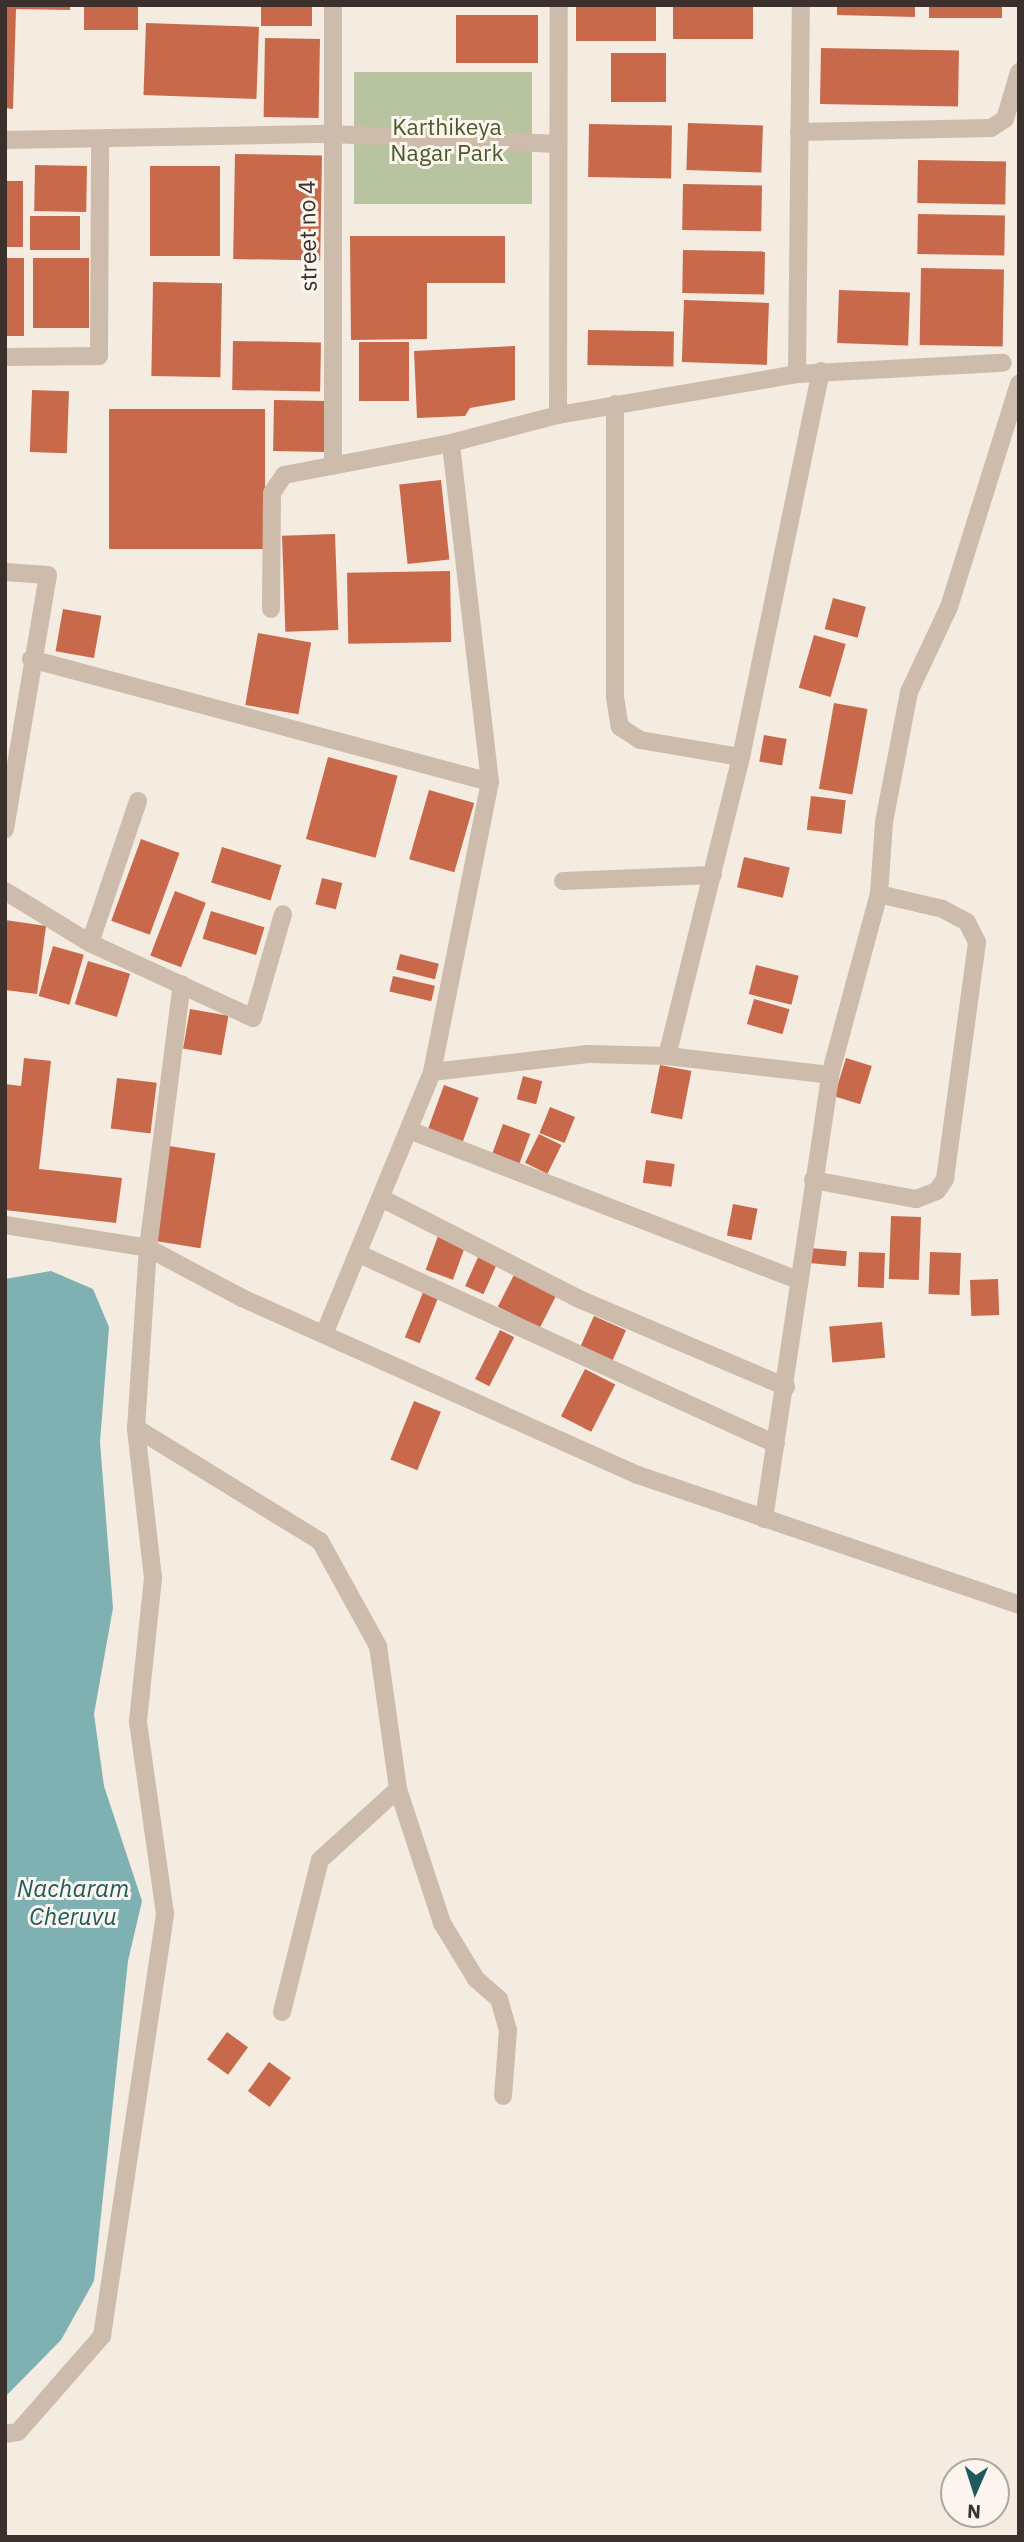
<!DOCTYPE html>
<style>
body{margin:0}
#map{position:relative;width:1024px;height:2542px;overflow:hidden;background:#f4ebe1;font-family:"IBM Plex Sans",sans-serif}
div>[style]{position:absolute}
[style*='--x']{left:calc(var(--x)*1px);top:calc(var(--y)*1px);width:calc(var(--w)*1px);rotate:calc(var(--a)*1deg)}
.green>*{inset:0;background:#b8c4a0;transform-origin:0 0}
.water>*{inset:0;background:#7fb0b2}
.building>*{inset:0;background:#c8694b;transform-origin:0 0}
.minor>*{height:18px;margin:-9px;padding:0 9px;transform-origin:9px;border-radius:9px;background:#cdbbac}
.tertiary>*{height:18px;margin:-9px;padding:0 9px;transform-origin:9px;border-radius:9px;background:#cdbbac}
span{translate:-50% -50%;white-space:nowrap;text-align:center;line-height:1.15;-webkit-text-stroke:6px #fbf5ee;paint-order:stroke}
.park-label{font-size:23px;color:#4a5a2e}
.street-label{font-size:23px;color:#3b302b}
.water-label{font-size:24px;color:#1f5a5e;font-style:italic}
.frame{position:absolute;inset:0;border:7px solid #3b302b;pointer-events:none}
.north{position:absolute;left:940px;top:2458px;width:70px;height:70px;box-sizing:border-box;background:#fbf5ee;border:2px solid #aea6a0;border-radius:50%;rotate:183deg;font-size:19px;font-weight:700;line-height:28px;text-align:center;color:#3b302b}
.north::after{content:'';display:block;margin:auto;width:24px;height:32px;background:#1f5a5e;clip-path:polygon(50% 0,100% 100%,50% 72%,0 100%)}
</style>
<div id="map">
<div class="green">
<i style="left:354px;top:72px;width:178px;height:132px"></i>
</div>
<div class="water">
<i style="clip-path:polygon(51px 1271px,93px 1289px,109px 1327px,100px 1442px,113px 1608px,94px 1714px,104px 1786px,142px 1901px,128px 1961px,94px 2281px,61px 2340px,5px 2397px,5px 1279px)"></i>
</div>
<div class="building">
<i style="clip-path:polygon(5px 5px,70px 5px,70px 10px,16px 9px,13px 109px,5px 108px)"></i>
<i style="left:84px;top:5px;width:54px;height:25px"></i>
<i style="left:261px;top:5px;width:51px;height:21px"></i>
<i style="left:576px;top:5px;width:80px;height:36px"></i>
<i style="left:673px;top:5px;width:80px;height:34px"></i>
<i style="clip-path:polygon(837px 5px,915px 5px,915px 17px,837px 15px)"></i>
<i style="left:929px;top:5px;width:73px;height:13px"></i>
<i style="left:456px;top:15px;width:82px;height:48px"></i>
<i style="left:146px;top:23px;width:113px;height:72px;rotate:2deg"></i>
<i style="left:265px;top:38px;width:55px;height:79px;rotate:1deg"></i>
<i style="left:821px;top:48px;width:138px;height:56px;rotate:1deg"></i>
<i style="left:611px;top:53px;width:55px;height:49px"></i>
<i style="left:688px;top:123px;width:75px;height:47px;rotate:2deg"></i>
<i style="left:589px;top:124px;width:83px;height:53px;rotate:1deg"></i>
<i style="left:235px;top:154px;width:87px;height:105px;rotate:1deg"></i>
<i style="left:918px;top:160px;width:88px;height:43px;rotate:1deg"></i>
<i style="left:35px;top:165px;width:52px;height:46px;rotate:1deg"></i>
<i style="left:150px;top:166px;width:70px;height:90px"></i>
<i style="left:5px;top:181px;width:18px;height:66px"></i>
<i style="left:683px;top:184px;width:79px;height:46px;rotate:1deg"></i>
<i style="left:918px;top:214px;width:87px;height:40px;rotate:1deg"></i>
<i style="left:80px;top:216px;width:34px;height:50px;rotate:90deg"></i>
<i style="clip-path:polygon(350px 236px,505px 236px,505px 283px,427px 283px,427px 339px,351px 340px)"></i>
<i style="left:683px;top:250px;width:82px;height:43px;rotate:1deg"></i>
<i style="left:5px;top:258px;width:19px;height:78px"></i>
<i style="left:33px;top:258px;width:56px;height:70px"></i>
<i style="left:921px;top:268px;width:83px;height:77px;rotate:1deg"></i>
<i style="left:153px;top:282px;width:69px;height:94px;rotate:1deg"></i>
<i style="left:839px;top:290px;width:71px;height:53px;rotate:2deg"></i>
<i style="left:684px;top:300px;width:85px;height:62px;rotate:2deg"></i>
<i style="left:588px;top:330px;width:86px;height:35px;rotate:1deg"></i>
<i style="left:233px;top:341px;width:88px;height:49px;rotate:1deg"></i>
<i style="left:359px;top:342px;width:50px;height:59px"></i>
<i style="clip-path:polygon(515px 346px,515px 400px,470px 408px,465px 416px,417px 418px,414px 351px)"></i>
<i style="left:32px;top:390px;width:37px;height:62px;rotate:2deg"></i>
<i style="left:274px;top:400px;width:51px;height:51px;rotate:1deg"></i>
<i style="left:109px;top:409px;width:156px;height:140px"></i>
<i style="left:441px;top:480px;width:80px;height:42px;rotate:84deg"></i>
<i style="left:335px;top:534px;width:96px;height:53px;rotate:88deg"></i>
<i style="left:450px;top:571px;width:71px;height:103px;rotate:89deg"></i>
<i style="left:833px;top:598px;width:34px;height:32px;rotate:15deg"></i>
<i style="left:63px;top:609px;width:39px;height:43px;rotate:10deg"></i>
<i style="left:258px;top:633px;width:54px;height:73px;rotate:10deg"></i>
<i style="left:814px;top:635px;width:33px;height:55px;rotate:16deg"></i>
<i style="left:834px;top:703px;width:34px;height:87px;rotate:10deg"></i>
<i style="left:764px;top:735px;width:23px;height:27px;rotate:10deg"></i>
<i style="left:328px;top:757px;width:72px;height:85px;rotate:15deg"></i>
<i style="left:429px;top:790px;width:47px;height:72px;rotate:16deg"></i>
<i style="left:811px;top:796px;width:35px;height:34px;rotate:7deg"></i>
<i style="left:141px;top:839px;width:41px;height:87px;rotate:20deg"></i>
<i style="left:222px;top:847px;width:62px;height:37px;rotate:17deg"></i>
<i style="left:744px;top:857px;width:47px;height:31px;rotate:13deg"></i>
<i style="left:322px;top:878px;width:21px;height:27px;rotate:14deg"></i>
<i style="left:175px;top:891px;width:33px;height:69px;rotate:21deg"></i>
<i style="left:211px;top:911px;width:56px;height:29px;rotate:17deg"></i>
<i style="clip-path:polygon(5px 920px,46px 926px,37px 994px,5px 990px)"></i>
<i style="left:53px;top:946px;width:32px;height:52px;rotate:16deg"></i>
<i style="left:400px;top:954px;width:40px;height:16px;rotate:14deg"></i>
<i style="left:88px;top:961px;width:44px;height:45px;rotate:17deg"></i>
<i style="left:756px;top:965px;width:44px;height:30px;rotate:14deg"></i>
<i style="left:393px;top:976px;width:43px;height:16px;rotate:13deg"></i>
<i style="left:754px;top:999px;width:37px;height:26px;rotate:16deg"></i>
<i style="left:190px;top:1009px;width:39px;height:40px;rotate:10deg"></i>
<i style="clip-path:polygon(24px 1058px,51px 1061px,39px 1169px,122px 1178px,116px 1223px,5px 1210px,5px 1084px,21px 1086px)"></i>
<i style="left:846px;top:1058px;width:27px;height:40px;rotate:17deg"></i>
<i style="left:660px;top:1065px;width:32px;height:49px;rotate:11deg"></i>
<i style="left:523px;top:1076px;width:20px;height:24px;rotate:15deg"></i>
<i style="left:117px;top:1078px;width:40px;height:51px;rotate:7deg"></i>
<i style="left:444px;top:1085px;width:37px;height:50px;rotate:20deg"></i>
<i style="left:550px;top:1107px;width:27px;height:28px;rotate:22deg"></i>
<i style="left:503px;top:1124px;width:29px;height:34px;rotate:20deg"></i>
<i style="left:539px;top:1134px;width:25px;height:32px;rotate:26deg"></i>
<i style="left:169px;top:1146px;width:47px;height:96px;rotate:9deg"></i>
<i style="left:646px;top:1160px;width:29px;height:23px;rotate:8deg"></i>
<i style="left:733px;top:1204px;width:25px;height:32px;rotate:11deg"></i>
<i style="left:891px;top:1216px;width:30px;height:63px;rotate:2deg"></i>
<i style="left:438px;top:1236px;width:29px;height:36px;rotate:20deg"></i>
<i style="left:810px;top:1248px;width:37px;height:15px;rotate:5deg"></i>
<i style="left:859px;top:1252px;width:26px;height:35px;rotate:2deg"></i>
<i style="left:930px;top:1252px;width:31px;height:42px;rotate:2deg"></i>
<i style="left:479px;top:1255px;width:20px;height:34px;rotate:24deg"></i>
<i style="left:516px;top:1271px;width:47px;height:40px;rotate:27deg"></i>
<i style="left:998px;top:1279px;width:36px;height:28px;rotate:88deg"></i>
<i style="left:424px;top:1290px;width:16px;height:51px;rotate:22deg"></i>
<i style="left:594px;top:1316px;width:35px;height:35px;rotate:24deg"></i>
<i style="left:882px;top:1322px;width:36px;height:53px;rotate:85deg"></i>
<i style="left:500px;top:1330px;width:16px;height:55px;rotate:27deg"></i>
<i style="left:585px;top:1369px;width:34px;height:53px;rotate:27deg"></i>
<i style="left:414px;top:1401px;width:29px;height:63px;rotate:22deg"></i>
<i style="left:227px;top:2032px;width:26px;height:34px;rotate:36deg"></i>
<i style="left:269px;top:2062px;width:27px;height:36px;rotate:36deg"></i>
</div>
<div class="minor">
<i style="--x:333;--y:5;--w:461;--a:90"></i>
<i style="--x:799;--y:132;--w:192;--a:-1.2"></i>
<i style="--x:991;--y:128;--w:17;--a:-33"></i>
<i style="--x:1005;--y:119;--w:49;--a:-73.4"></i>
<i style="--x:5;--y:140;--w:325;--a:-1.1"></i>
<i style="--x:330;--y:134;--w:228;--a:2.5"></i>
<i style="--x:5;--y:357;--w:94;--a:-0.6"></i>
<i style="--x:99;--y:356;--w:217;--a:-89.7"></i>
<i style="--x:797;--y:374;--w:369;--a:-89.4"></i>
<i style="--x:615;--y:404;--w:293;--a:90"></i>
<i style="--x:615;--y:697;--w:30;--a:81"></i>
<i style="--x:620;--y:727;--w:24;--a:33"></i>
<i style="--x:640;--y:740;--w:102;--a:9.6"></i>
<i style="--x:558;--y:415;--w:410;--a:-89.9"></i>
<i style="--x:5;--y:572;--w:43;--a:4"></i>
<i style="--x:48;--y:575;--w:258;--a:99.6"></i>
<i style="--x:271;--y:609;--w:116;--a:-89.5"></i>
<i style="--x:272;--y:493;--w:22;--a:-56"></i>
<i style="--x:284;--y:475;--w:170;--a:-10.8"></i>
<i style="--x:451;--y:443;--w:111;--a:-14.7"></i>
<i style="--x:558;--y:415;--w:242;--a:-9.7"></i>
<i style="--x:797;--y:374;--w:206;--a:-3.1"></i>
<i style="--x:31;--y:659;--w:475;--a:15"></i>
<i style="--x:563;--y:881;--w:150;--a:-2.3"></i>
<i style="--x:5;--y:891;--w:100;--a:31.5"></i>
<i style="--x:90;--y:943;--w:179;--a:24.7"></i>
<i style="--x:253;--y:1018;--w:108;--a:-73.9"></i>
<i style="--x:90;--y:943;--w:150;--a:-71.3"></i>
<i style="--x:667;--y:1056;--w:308;--a:-76.1"></i>
<i style="--x:741;--y:757;--w:394;--a:-78.3"></i>
<i style="--x:432;--y:1072;--w:157;--a:-6.6"></i>
<i style="--x:588;--y:1054;--w:79;--a:1.5"></i>
<i style="--x:667;--y:1056;--w:164;--a:6.6"></i>
<i style="--x:409;--y:1130;--w:417;--a:21.1"></i>
<i style="--x:813;--y:1180;--w:105;--a:10.5"></i>
<i style="--x:916;--y:1199;--w:22;--a:-21"></i>
<i style="--x:937;--y:1191;--w:14;--a:-56"></i>
<i style="--x:945;--y:1179;--w:239;--a:-82.3"></i>
<i style="--x:977;--y:942;--w:22;--a:-117"></i>
<i style="--x:967;--y:922;--w:27;--a:-152"></i>
<i style="--x:943;--y:909;--w:66;--a:-166.8"></i>
<i style="--x:383;--y:1199;--w:220;--a:27"></i>
<i style="--x:579;--y:1299;--w:225;--a:23"></i>
<i style="--x:359;--y:1254;--w:458;--a:24.5"></i>
<i style="--x:325;--y:1332;--w:281;--a:-67.6"></i>
<i style="--x:432;--y:1072;--w:296;--a:-78.7"></i>
<i style="--x:490;--y:782;--w:341;--a:-96.6"></i>
<i style="--x:136;--y:1428;--w:216;--a:31.6"></i>
<i style="--x:320;--y:1541;--w:120;--a:61.1"></i>
<i style="--x:378;--y:1646;--w:144;--a:82"></i>
<i style="--x:398;--y:1789;--w:141;--a:71.8"></i>
<i style="--x:442;--y:1923;--w:66;--a:58.7"></i>
<i style="--x:476;--y:1979;--w:30;--a:41"></i>
<i style="--x:499;--y:1999;--w:32;--a:74"></i>
<i style="--x:508;--y:2030;--w:66;--a:94.3"></i>
<i style="--x:764;--y:1519;--w:449;--a:-81.5"></i>
<i style="--x:830;--y:1075;--w:188;--a:-74.9"></i>
<i style="--x:879;--y:894;--w:72;--a:-86"></i>
<i style="--x:884;--y:822;--w:132;--a:-79.1"></i>
<i style="--x:909;--y:692;--w:94;--a:-64.8"></i>
<i style="--x:949;--y:607;--w:234;--a:-72.6"></i>
<i style="--x:282;--y:2012;--w:157;--a:-76"></i>
<i style="--x:320;--y:1860;--w:105;--a:-42.3"></i>
<i style="--x:5;--y:2434;--w:13;--a:-9"></i>
<i style="--x:18;--y:2432;--w:128;--a:-48.8"></i>
<i style="--x:102;--y:2336;--w:427;--a:-81.5"></i>
<i style="--x:165;--y:1914;--w:195;--a:-98"></i>
<i style="--x:138;--y:1721;--w:144;--a:-84"></i>
<i style="--x:153;--y:1578;--w:151;--a:-96.5"></i>
<i style="--x:136;--y:1428;--w:180;--a:-86.2"></i>
<i style="--x:148;--y:1248;--w:266;--a:-82.7"></i>
</div>
<div class="tertiary">
<i style="--x:5;--y:1225;--w:145;--a:9.1"></i>
<i style="--x:148;--y:1248;--w:106;--a:28"></i>
<i style="--x:242;--y:1298;--w:434;--a:24.1"></i>
<i style="--x:638;--y:1475;--w:403;--a:18.8"></i>
</div>
<div class="park-label">
<span style="left:447px;top:139px">Karthikeya<br>Nagar Park</span>
</div>
<div class="street-label">
<span style="left:307px;top:236px;rotate:-91deg">street no 4</span>
</div>
<div class="water-label">
<span style="left:73px;top:1903px">Nacharam<br>Cheruvu</span>
</div>
<div class="frame"></div>
<div class="north">N</div>
</div>
